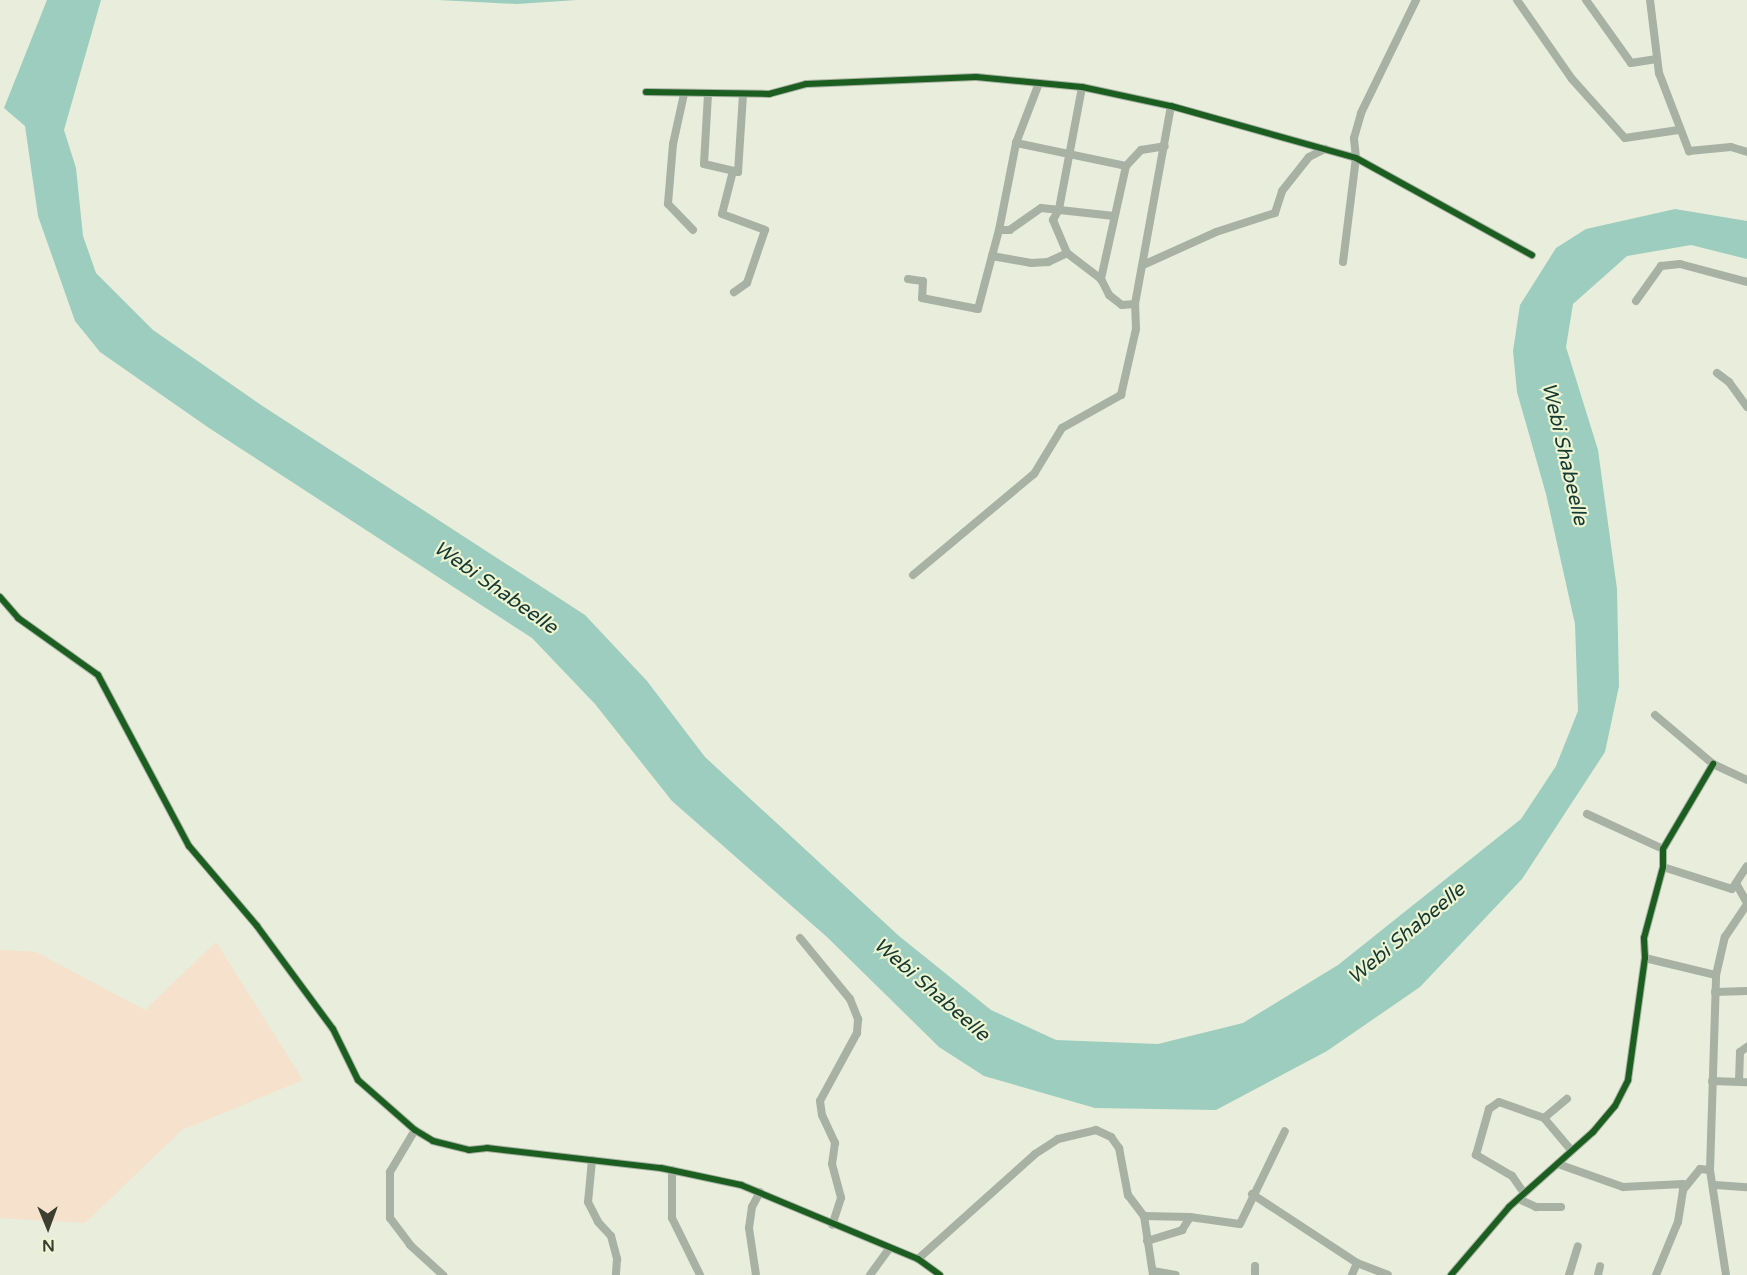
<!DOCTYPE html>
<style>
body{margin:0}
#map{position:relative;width:1747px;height:1275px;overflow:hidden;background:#e9eddb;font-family:"Varela Round",sans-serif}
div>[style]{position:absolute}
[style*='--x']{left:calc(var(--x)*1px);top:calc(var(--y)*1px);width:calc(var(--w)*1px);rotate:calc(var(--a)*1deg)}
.green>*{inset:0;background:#f5e1cc}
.water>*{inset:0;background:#9ccdbe}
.minor>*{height:8px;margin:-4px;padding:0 4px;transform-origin:4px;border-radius:4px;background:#a7b1a4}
.cycleway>*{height:6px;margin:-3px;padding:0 3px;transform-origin:3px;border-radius:3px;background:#1b5e20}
span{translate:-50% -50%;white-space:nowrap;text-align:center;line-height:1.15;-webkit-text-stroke:4.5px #edf5d3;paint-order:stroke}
.water-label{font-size:20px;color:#163832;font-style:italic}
.north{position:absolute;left:18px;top:1197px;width:60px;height:60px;-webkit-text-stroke:4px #edf5d3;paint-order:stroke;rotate:179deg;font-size:16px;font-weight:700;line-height:24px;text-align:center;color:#3b3e30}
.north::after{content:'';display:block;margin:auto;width:21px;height:27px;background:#3b3e30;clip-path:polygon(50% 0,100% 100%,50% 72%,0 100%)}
</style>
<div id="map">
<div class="green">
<i style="clip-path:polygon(216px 942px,303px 1080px,182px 1130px,85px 1223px,0 1218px,0 950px,36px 952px,145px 1010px)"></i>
</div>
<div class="water">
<i style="clip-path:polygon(47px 0,101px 0,64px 130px,76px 168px,83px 236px,96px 273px,153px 330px,261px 405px,585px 615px,647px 681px,705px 757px,899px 936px,991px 1010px,1056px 1040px,1158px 1044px,1243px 1023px,1338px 965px,1521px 819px,1556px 766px,1578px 711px,1575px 624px,1546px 494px,1517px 392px,1513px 351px,1520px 305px,1556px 248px,1586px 229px,1675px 209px,1747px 221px,1747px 259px,1691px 245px,1627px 256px,1573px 304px,1566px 347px,1598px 450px,1617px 589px,1619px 686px,1605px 752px,1522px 879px,1420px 987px,1327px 1051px,1216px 1110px,1095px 1108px,984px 1076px,939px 1047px,827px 937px,672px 801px,595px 704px,532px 638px,209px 428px,100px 352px,75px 321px,38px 216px,25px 126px,4px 108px)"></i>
<i style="clip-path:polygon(438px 0,577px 0,517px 4px)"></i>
</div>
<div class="minor">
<i style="--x:1517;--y:0;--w:96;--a:55.2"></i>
<i style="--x:1572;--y:79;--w:79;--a:48.1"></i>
<i style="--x:1625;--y:138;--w:54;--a:-8.6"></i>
<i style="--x:1586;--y:0;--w:77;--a:54.5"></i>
<i style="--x:1631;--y:63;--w:26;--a:-9"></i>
<i style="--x:1650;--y:0;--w:74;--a:83"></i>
<i style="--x:1659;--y:73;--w:84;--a:69"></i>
<i style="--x:1689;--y:151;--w:42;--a:-5.4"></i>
<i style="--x:1731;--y:147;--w:17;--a:17"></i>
<i style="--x:646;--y:92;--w:123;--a:0.9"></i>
<i style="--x:769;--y:94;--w:38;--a:-15"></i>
<i style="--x:806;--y:84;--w:170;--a:-2.4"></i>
<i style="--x:976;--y:77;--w:106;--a:5.4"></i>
<i style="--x:1082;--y:87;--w:91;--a:12.1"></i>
<i style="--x:1171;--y:106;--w:192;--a:15.7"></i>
<i style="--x:1356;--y:158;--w:201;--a:28.9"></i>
<i style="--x:684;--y:94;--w:51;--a:102.4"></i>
<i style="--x:673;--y:144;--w:60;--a:94.8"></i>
<i style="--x:668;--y:204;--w:36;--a:46"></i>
<i style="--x:708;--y:94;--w:70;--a:93.3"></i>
<i style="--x:704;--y:164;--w:35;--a:13"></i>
<i style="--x:738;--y:172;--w:78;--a:-86.3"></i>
<i style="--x:1016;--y:143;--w:64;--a:-69"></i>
<i style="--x:1126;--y:166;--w:22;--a:-47"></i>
<i style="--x:1141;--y:150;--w:24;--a:-9"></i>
<i style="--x:733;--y:171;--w:44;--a:104.3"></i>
<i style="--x:722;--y:214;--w:46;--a:20.4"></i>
<i style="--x:765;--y:230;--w:56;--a:108.8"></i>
<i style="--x:747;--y:283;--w:16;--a:145"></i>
<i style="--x:1114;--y:216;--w:73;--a:-173.7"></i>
<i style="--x:1041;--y:208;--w:38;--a:145"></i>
<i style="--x:1010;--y:230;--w:11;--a:180"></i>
<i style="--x:999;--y:230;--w:89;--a:-78.9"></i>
<i style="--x:1016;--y:143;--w:112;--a:11.8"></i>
<i style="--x:1126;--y:166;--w:116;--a:102.5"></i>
<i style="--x:1101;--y:279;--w:18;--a:63"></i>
<i style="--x:1109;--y:295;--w:16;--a:38"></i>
<i style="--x:1122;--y:305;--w:13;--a:-4"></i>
<i style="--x:999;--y:230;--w:27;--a:105"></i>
<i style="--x:992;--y:256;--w:40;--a:10"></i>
<i style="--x:1031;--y:263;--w:17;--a:-3"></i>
<i style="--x:1048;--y:262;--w:21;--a:-25"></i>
<i style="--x:1067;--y:253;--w:43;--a:37.4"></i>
<i style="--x:1067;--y:253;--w:36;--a:-113"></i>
<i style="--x:1053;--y:220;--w:13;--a:-61"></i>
<i style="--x:1059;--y:209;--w:124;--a:-79.3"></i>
<i style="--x:1343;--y:262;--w:105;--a:-82.9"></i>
<i style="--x:1356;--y:158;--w:20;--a:-96"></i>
<i style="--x:1354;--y:138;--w:26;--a:-74"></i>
<i style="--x:1361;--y:113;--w:126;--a:-64"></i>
<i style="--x:1143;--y:265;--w:80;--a:-24.3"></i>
<i style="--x:1216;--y:232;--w:62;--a:-17.9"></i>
<i style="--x:1275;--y:213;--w:23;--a:-72"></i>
<i style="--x:1282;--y:191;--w:43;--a:-51.5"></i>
<i style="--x:1309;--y:157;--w:18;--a:-27"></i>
<i style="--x:908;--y:279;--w:15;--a:8"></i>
<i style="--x:923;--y:281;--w:17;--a:93"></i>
<i style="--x:922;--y:298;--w:57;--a:11.1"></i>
<i style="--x:978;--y:309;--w:55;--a:-75.2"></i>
<i style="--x:1636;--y:301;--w:43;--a:-54.5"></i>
<i style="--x:1661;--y:266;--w:19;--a:-6"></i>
<i style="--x:1680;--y:264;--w:69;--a:15"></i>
<i style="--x:1717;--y:373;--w:15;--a:37"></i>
<i style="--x:1729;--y:382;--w:31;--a:54"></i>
<i style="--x:913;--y:575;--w:158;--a:-39.9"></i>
<i style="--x:1034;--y:474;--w:54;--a:-58.7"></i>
<i style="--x:1062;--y:428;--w:68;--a:-29.2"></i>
<i style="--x:1121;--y:395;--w:68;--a:-77.2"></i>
<i style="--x:1136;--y:329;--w:25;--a:-92"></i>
<i style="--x:1135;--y:304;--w:201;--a:-79.7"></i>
<i style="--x:0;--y:597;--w:28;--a:49"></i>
<i style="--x:18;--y:618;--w:98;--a:35.5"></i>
<i style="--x:98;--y:675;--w:194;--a:62"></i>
<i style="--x:189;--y:846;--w:105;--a:49.6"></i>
<i style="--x:257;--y:926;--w:128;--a:53.6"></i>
<i style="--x:333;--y:1029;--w:57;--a:63.9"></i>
<i style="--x:358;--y:1080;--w:76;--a:41.3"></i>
<i style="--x:415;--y:1130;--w:21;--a:31"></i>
<i style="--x:433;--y:1141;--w:37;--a:14"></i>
<i style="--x:469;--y:1150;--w:18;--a:-6"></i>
<i style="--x:487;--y:1148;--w:175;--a:6.6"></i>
<i style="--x:661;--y:1168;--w:82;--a:12"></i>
<i style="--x:741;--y:1185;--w:192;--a:22.7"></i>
<i style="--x:918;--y:1259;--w:27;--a:36"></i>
<i style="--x:1655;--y:715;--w:76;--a:40.2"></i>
<i style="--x:1713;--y:764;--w:38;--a:25"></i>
<i style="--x:1587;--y:814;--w:84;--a:24.7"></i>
<i style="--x:1663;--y:867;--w:72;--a:17.7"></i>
<i style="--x:1732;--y:889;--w:27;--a:-57"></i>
<i style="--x:1737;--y:885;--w:21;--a:61"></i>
<i style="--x:800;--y:938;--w:79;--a:50.7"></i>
<i style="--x:850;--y:999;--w:22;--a:68"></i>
<i style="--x:858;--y:1019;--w:14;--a:94"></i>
<i style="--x:857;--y:1033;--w:77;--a:118.6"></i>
<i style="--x:820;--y:1101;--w:14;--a:82"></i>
<i style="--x:822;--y:1115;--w:31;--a:65"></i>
<i style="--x:835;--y:1143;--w:21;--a:98"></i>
<i style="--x:832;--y:1164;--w:35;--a:75"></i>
<i style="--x:841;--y:1198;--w:28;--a:108"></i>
<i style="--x:1645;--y:958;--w:73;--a:13.5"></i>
<i style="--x:1715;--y:992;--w:32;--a:-2"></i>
<i style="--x:1712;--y:1081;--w:35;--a:2"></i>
<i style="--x:1739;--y:1081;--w:29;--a:-88"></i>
<i style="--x:1740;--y:1052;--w:9;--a:-36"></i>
<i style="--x:1544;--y:1118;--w:30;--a:-40"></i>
<i style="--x:415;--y:1130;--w:49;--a:120.8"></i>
<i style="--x:390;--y:1172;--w:46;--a:90"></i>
<i style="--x:390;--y:1218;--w:34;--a:53"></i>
<i style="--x:410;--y:1245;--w:45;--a:42.3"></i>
<i style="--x:592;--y:1160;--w:42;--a:95.4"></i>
<i style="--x:588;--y:1202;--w:22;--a:63"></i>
<i style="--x:598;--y:1222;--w:19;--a:47"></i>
<i style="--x:611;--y:1236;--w:24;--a:75"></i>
<i style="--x:617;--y:1259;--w:16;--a:94"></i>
<i style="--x:1558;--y:1164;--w:69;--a:19.5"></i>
<i style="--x:1623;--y:1187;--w:60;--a:-2.9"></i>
<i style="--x:1683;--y:1184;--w:6;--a:90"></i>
<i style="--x:672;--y:1170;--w:48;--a:90"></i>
<i style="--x:672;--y:1218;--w:64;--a:63.8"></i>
<i style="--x:1715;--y:1185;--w:32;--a:4"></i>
<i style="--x:1524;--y:1193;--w:21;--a:-125"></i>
<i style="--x:1512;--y:1176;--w:42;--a:-149.7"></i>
<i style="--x:1476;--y:1155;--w:48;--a:-74.2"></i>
<i style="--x:1489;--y:1109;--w:12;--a:-35"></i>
<i style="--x:1499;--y:1102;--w:48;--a:19.6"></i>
<i style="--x:1544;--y:1118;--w:42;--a:49.8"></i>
<i style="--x:1252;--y:1194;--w:126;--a:33.3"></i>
<i style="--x:1357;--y:1263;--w:13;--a:113"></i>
<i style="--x:1521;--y:1200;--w:17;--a:25"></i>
<i style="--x:1536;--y:1207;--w:25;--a:0"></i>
<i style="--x:1144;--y:1216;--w:46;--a:1.2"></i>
<i style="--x:1147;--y:1241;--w:37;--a:-17"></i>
<i style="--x:1182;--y:1230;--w:15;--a:-58"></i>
<i style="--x:1190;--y:1217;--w:50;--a:8"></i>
<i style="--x:1240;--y:1224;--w:103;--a:-64.2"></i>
<i style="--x:918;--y:1259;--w:157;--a:-41.9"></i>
<i style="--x:1035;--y:1154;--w:27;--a:-33"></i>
<i style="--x:1058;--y:1139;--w:39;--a:-13"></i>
<i style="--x:1096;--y:1130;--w:17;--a:25"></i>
<i style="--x:1111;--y:1137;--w:14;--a:54"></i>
<i style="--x:1119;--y:1148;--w:48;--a:79.2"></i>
<i style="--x:1128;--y:1195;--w:26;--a:53"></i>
<i style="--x:1144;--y:1216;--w:60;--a:81.3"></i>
<i style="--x:1357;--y:1263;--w:33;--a:21"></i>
<i style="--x:1153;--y:1271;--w:23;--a:10"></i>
<i style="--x:756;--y:1275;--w:48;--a:-98.5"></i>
<i style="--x:749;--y:1228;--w:21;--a:-82"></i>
<i style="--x:752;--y:1207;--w:17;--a:-62"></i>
<i style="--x:870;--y:1275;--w:32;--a:-54"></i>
<i style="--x:1255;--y:1275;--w:9;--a:-90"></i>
<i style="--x:1451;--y:1275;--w:89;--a:-49.5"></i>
<i style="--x:1509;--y:1207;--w:113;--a:-41.8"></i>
<i style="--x:1593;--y:1132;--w:34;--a:-50"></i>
<i style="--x:1615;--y:1106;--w:29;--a:-63"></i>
<i style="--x:1628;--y:1080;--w:123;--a:-82.1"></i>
<i style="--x:1645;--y:958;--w:20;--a:-93"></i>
<i style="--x:1644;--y:938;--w:73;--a:-75"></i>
<i style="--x:1663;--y:867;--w:18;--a:-90"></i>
<i style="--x:1663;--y:849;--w:99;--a:-59.5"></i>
<i style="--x:1569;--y:1275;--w:30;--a:-73"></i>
<i style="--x:1598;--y:1275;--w:9;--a:-77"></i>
<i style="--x:1656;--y:1275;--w:57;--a:-67.5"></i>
<i style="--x:1678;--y:1222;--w:32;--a:-81"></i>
<i style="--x:1683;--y:1190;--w:27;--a:-51"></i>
<i style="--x:1700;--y:1169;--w:10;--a:6"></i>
<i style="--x:1726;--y:1275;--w:106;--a:-98.7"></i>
<i style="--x:1710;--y:1170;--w:195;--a:-88.2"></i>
<i style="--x:1716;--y:975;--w:39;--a:-77"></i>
<i style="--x:1725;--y:937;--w:40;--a:-56"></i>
</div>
<div class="cycleway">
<i style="--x:646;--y:92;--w:123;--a:0.9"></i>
<i style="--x:769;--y:94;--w:38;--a:-15"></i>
<i style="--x:806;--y:84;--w:170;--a:-2.4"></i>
<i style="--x:976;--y:77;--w:106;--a:5.4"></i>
<i style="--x:1082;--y:87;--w:91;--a:12.1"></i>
<i style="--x:1171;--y:106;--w:192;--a:15.7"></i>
<i style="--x:1356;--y:158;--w:201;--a:28.9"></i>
<i style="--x:0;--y:597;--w:28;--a:49"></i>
<i style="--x:18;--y:618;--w:98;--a:35.5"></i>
<i style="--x:98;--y:675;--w:194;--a:62"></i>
<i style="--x:189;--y:846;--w:105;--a:49.6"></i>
<i style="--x:257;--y:926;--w:128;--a:53.6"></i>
<i style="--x:333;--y:1029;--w:57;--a:63.9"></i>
<i style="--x:358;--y:1080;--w:76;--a:41.3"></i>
<i style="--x:415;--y:1130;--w:21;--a:31"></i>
<i style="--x:433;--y:1141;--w:37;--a:14"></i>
<i style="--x:469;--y:1150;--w:18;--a:-6"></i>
<i style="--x:487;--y:1148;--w:175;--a:6.6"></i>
<i style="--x:661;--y:1168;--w:82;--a:12"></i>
<i style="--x:741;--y:1185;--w:192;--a:22.7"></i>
<i style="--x:918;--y:1259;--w:27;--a:36"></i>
<i style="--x:1451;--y:1275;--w:89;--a:-49.5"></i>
<i style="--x:1509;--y:1207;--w:113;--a:-41.8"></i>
<i style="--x:1593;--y:1132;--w:34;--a:-50"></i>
<i style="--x:1615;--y:1106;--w:29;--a:-63"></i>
<i style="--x:1628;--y:1080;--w:123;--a:-82.1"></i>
<i style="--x:1645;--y:958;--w:20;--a:-93"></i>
<i style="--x:1644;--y:938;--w:73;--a:-75"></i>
<i style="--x:1663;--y:867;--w:18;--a:-90"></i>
<i style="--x:1663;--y:849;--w:99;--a:-59.5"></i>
</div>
<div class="water-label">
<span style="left:1564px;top:454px;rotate:77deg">Webi Shabeelle</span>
<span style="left:495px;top:588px;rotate:35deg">Webi Shabeelle</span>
<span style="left:1407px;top:934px;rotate:-40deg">Webi Shabeelle</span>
<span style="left:931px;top:990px;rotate:41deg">Webi Shabeelle</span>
</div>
<div class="north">N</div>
</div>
